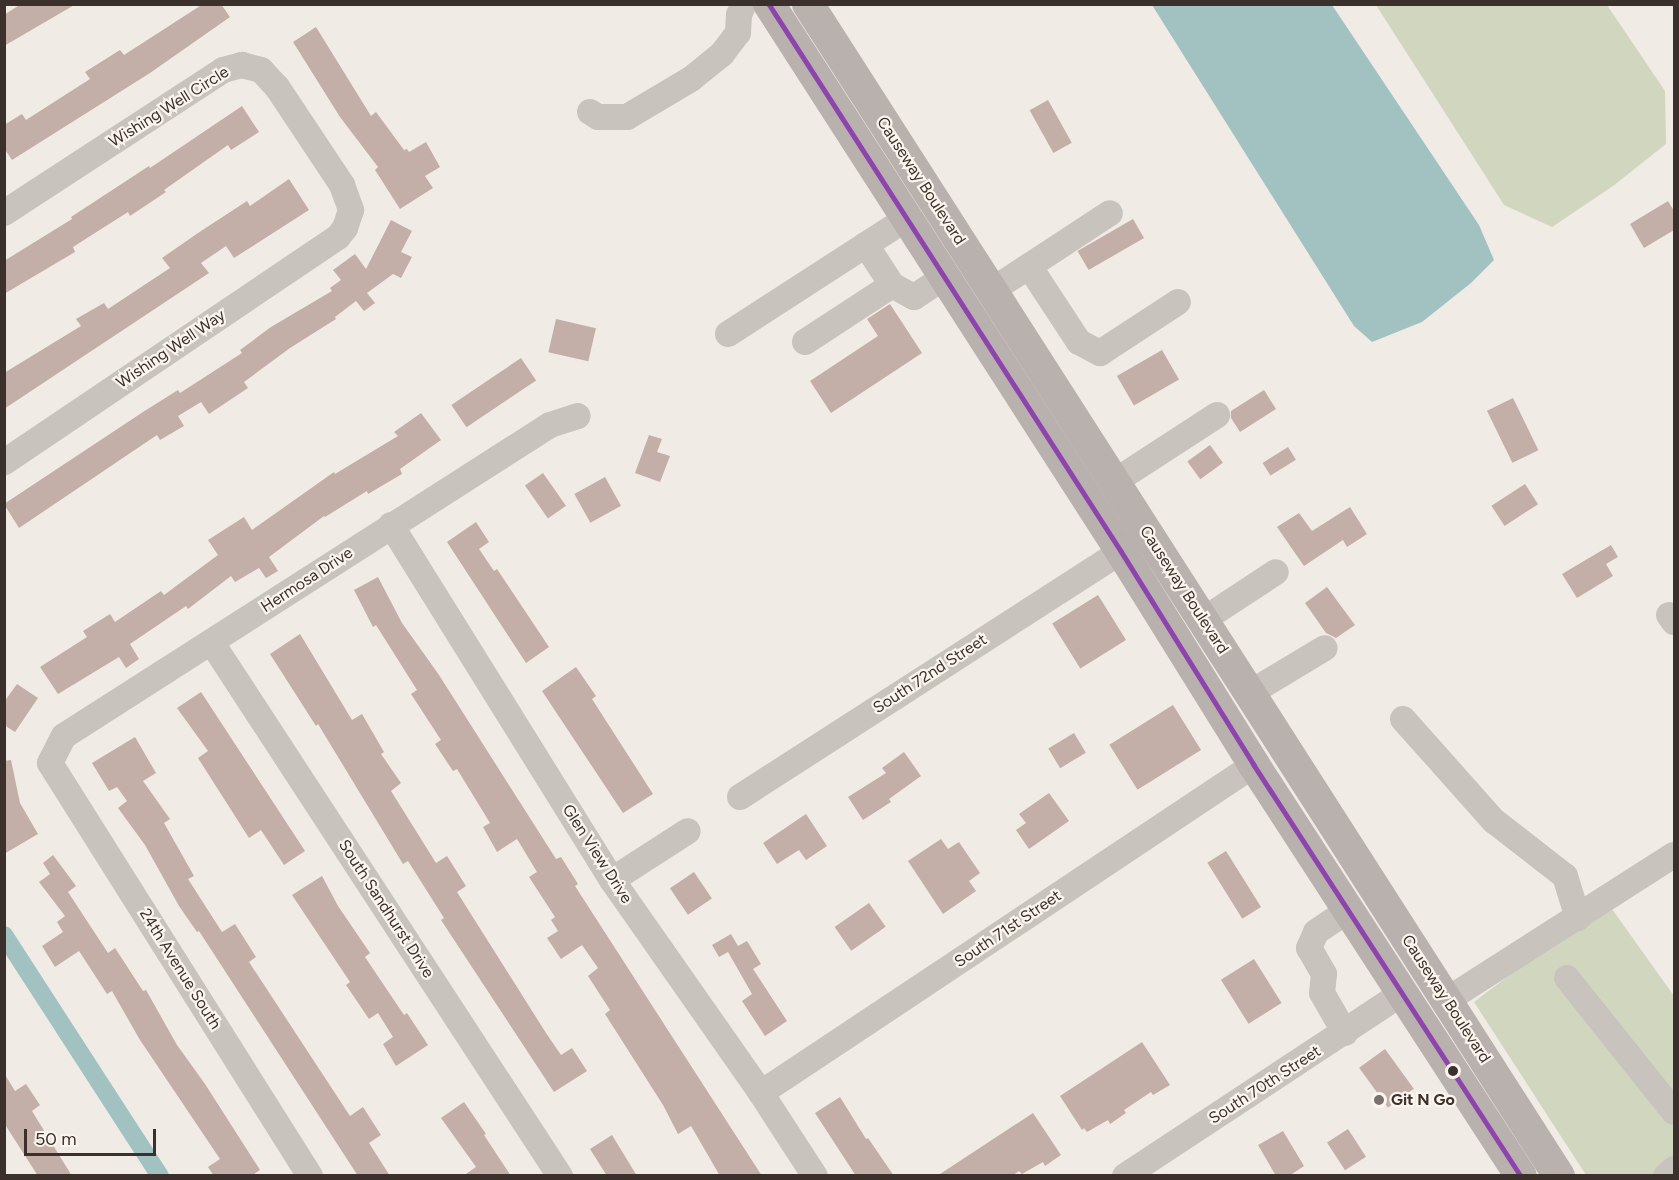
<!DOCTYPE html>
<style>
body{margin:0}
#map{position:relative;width:1679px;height:1180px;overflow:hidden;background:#f0ebe5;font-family:Figtree,sans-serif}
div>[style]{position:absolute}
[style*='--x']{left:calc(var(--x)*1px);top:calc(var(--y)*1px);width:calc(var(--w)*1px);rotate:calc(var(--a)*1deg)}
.green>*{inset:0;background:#d1d6bf}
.water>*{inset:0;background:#a1c2c1}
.canal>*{height:18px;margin:-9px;padding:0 9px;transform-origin:9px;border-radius:9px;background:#a1c2c1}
.building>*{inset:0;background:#c3afa7;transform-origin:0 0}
.minor>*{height:26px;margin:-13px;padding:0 13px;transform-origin:13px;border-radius:13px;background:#c9c3be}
.major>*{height:32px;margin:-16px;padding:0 16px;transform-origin:16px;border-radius:16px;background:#b8b1ad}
.bus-1>*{height:4.5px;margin:-2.25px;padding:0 2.25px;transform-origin:2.25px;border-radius:2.25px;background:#8e44ad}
.dots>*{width:16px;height:16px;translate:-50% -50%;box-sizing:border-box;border:3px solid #fbf5ee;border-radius:50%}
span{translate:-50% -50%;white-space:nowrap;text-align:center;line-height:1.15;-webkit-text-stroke:4.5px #fbf5ee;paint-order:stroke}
.street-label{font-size:16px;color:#3b302b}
.poi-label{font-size:16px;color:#3b302b;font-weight:700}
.left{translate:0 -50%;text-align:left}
.frame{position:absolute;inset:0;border:6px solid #3b302b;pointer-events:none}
.scale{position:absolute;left:24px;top:1129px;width:132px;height:27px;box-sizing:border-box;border:3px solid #3b302b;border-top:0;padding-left:8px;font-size:18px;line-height:21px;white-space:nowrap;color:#3b302b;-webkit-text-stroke:4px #fbf5ee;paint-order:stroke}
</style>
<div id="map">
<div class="green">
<i style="clip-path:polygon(1376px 5px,1607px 5px,1665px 91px,1666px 144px,1613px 186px,1552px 227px,1504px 205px)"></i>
<i style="clip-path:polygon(1612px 909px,1674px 996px,1674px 1175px,1586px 1175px,1474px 1002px,1531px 959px)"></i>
</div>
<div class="water">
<i style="clip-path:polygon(1152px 5px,1332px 5px,1479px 225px,1494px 260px,1471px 283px,1422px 322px,1372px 342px,1354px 326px)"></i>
</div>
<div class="canal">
<i style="--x:4;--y:935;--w:287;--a:57.1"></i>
</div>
<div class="building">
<i style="clip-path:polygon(21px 4px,76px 4px,4px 46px,4px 15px)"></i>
<i style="clip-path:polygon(203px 4px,221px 4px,230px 17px,150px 73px,12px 160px,4px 148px,4px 125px,22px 114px,26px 120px,90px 79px,85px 72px,120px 50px,124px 55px)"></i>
<i style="clip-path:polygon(316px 27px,371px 116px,376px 112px,404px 150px,407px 149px,409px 152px,426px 142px,440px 167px,425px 176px,433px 188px,400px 209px,375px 170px,378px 167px,340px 117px,293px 42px)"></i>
<i style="left:1048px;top:100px;width:49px;height:21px;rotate:61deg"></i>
<i style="clip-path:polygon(242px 106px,259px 132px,231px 150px,228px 145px,164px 190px,166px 192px,130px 216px,128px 212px,73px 247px,75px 252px,4px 294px,4px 261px,72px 219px,71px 217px,149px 166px,150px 168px)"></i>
<i style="clip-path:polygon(289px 179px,309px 210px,234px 258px,226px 246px,201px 263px,209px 273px,4px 409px,4px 373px,81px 326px,76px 319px,104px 303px,108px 309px,170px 268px,162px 258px,198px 233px,247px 201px,250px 206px)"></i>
<i style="clip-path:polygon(1668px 201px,1674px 211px,1674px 230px,1644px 248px,1630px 224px)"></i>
<i style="left:1133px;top:219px;width:22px;height:64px;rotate:60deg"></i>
<i style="clip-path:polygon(391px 220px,412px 231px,401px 252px,412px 257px,401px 278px,393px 274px,367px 293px,375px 303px,364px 311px,356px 301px,335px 317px,336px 319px,290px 348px,244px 382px,248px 388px,209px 414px,201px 402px,178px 416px,184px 426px,160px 440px,157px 435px,19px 528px,4px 504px,143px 412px,178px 390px,180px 393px,242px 353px,240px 350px,271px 327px,332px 291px,330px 288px,341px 280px,333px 270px,355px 254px,366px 269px)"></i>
<i style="clip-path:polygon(890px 304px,922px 353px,831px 413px,810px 381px,878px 336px,867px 319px)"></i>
<i style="left:556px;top:319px;width:41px;height:34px;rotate:13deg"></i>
<i style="left:1162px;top:350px;width:34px;height:52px;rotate:60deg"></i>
<i style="left:521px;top:358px;width:27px;height:84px;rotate:56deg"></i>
<i style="clip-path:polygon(1264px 390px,1276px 409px,1240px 432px,1231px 418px,1231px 411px)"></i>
<i style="left:1513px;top:398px;width:58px;height:29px;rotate:64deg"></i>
<i style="clip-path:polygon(421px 413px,441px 440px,400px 469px,402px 474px,368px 494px,367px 491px,325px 517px,324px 516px,269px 557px,278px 571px,266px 578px,259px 568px,235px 582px,231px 576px,188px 609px,186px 606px,130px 644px,139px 659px,126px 668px,119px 657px,58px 694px,40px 667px,87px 637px,83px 631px,110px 614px,115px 622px,161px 591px,164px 595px,218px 555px,208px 540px,244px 517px,252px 530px,334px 472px,335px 474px,398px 436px,394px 432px)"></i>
<i style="clip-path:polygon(649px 435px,662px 439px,657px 452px,670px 456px,660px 482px,635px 473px)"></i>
<i style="left:1210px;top:445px;width:22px;height:28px;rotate:54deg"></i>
<i style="left:1288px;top:447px;width:15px;height:30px;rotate:58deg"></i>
<i style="left:543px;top:473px;width:40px;height:22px;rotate:55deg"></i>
<i style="left:605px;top:477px;width:33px;height:35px;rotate:61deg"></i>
<i style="left:1525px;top:484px;width:24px;height:40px;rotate:57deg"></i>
<i style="clip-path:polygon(1350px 507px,1367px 534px,1347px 547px,1343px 540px,1304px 566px,1277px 527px,1299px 513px,1312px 531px)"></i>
<i style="clip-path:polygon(476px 522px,489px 542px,479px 549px,494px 571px,497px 569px,549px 647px,526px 663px,447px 542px)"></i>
<i style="clip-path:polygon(1611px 545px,1618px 557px,1606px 564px,1613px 576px,1577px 598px,1562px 574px)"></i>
<i style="clip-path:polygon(378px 577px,402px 623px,439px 675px,556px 859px,561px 857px,578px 884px,575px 886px,762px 1176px,720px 1176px,691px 1126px,678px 1134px,663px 1105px,605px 1014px,610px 1010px,588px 976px,598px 968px,582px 945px,561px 959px,547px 938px,558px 931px,551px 920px,555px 917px,529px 877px,537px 872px,517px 839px,497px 852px,483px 827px,490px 823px,457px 769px,453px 771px,435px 744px,441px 740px,411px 694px,417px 690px,376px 625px,373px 627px,354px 590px)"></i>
<i style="clip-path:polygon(1327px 587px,1355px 625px,1336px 638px,1326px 633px,1305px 603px)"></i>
<i style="left:1098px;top:595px;width:53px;height:54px;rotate:58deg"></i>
<i style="clip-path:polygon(300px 634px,352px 720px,362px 714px,384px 752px,381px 754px,401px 783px,391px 791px,436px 863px,447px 856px,466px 886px,457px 892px,546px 1033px,561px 1055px,572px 1048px,587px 1071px,554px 1092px,441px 920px,444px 918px,408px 861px,403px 864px,318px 724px,316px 726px,270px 654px)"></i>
<i style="clip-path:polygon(576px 667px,596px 696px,592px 699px,653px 794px,623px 813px,542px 691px)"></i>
<i style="clip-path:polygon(17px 684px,38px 698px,15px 732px,4px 725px,4px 702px)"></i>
<i style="clip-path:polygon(201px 692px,305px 851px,284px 865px,261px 830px,249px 838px,198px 758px,208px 751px,177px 708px)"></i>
<i style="left:1173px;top:705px;width:53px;height:75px;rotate:58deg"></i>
<i style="left:1074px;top:733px;width:23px;height:30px;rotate:59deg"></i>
<i style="clip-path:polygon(135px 737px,156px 773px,143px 781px,170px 819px,164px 823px,194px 876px,188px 879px,222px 932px,235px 924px,256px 957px,249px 962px,350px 1116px,363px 1107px,381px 1135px,369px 1143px,390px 1176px,358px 1176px,199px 931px,197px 932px,179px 906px,145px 845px,118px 808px,127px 801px,117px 787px,109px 791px,92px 763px)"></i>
<i style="clip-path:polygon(904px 752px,921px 776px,889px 799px,891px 802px,863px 820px,848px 797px,886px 773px,882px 768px)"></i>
<i style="clip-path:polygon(11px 760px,20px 803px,38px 834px,4px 854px,4px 761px)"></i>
<i style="clip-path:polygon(1049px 793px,1069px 821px,1029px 849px,1016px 830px,1026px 823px,1019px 814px)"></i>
<i style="clip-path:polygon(806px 814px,827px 846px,806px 860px,799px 850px,777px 864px,763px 843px)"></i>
<i style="clip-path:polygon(941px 839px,948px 849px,959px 842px,980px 873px,969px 881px,976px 891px,943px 914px,908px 861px)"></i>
<i style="left:1226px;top:851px;width:66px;height:22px;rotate:58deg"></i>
<i style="clip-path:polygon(53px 855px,76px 886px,68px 892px,108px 953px,115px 948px,143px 991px,146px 990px,177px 1045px,205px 1084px,260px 1170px,251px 1176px,214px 1176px,208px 1167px,220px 1159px,140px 1040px,112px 991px,107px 994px,79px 951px,55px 967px,42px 946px,63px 932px,57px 922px,65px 916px,39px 882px,50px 874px,43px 863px)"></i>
<i style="left:694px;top:872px;width:32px;height:29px;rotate:56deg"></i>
<i style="clip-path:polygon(322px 876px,338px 906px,370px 953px,365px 957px,404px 1015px,407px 1013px,428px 1045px,396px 1066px,383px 1044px,393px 1037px,378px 1013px,369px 1019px,346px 985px,350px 982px,292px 895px)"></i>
<i style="left:869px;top:903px;width:29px;height:42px;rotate:55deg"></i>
<i style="clip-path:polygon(731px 934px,738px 946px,729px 951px,747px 941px,761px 964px,753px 969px,787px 1021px,765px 1036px,742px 1001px,752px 994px,728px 952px,719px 957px,712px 945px)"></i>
<i style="left:1254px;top:959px;width:52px;height:39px;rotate:58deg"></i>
<i style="clip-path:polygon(1142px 1042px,1170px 1085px,1153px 1095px,1151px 1092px,1124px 1110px,1126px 1113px,1110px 1124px,1108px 1120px,1087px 1132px,1084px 1128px,1082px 1130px,1060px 1096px)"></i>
<i style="left:1385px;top:1049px;width:49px;height:32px;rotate:54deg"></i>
<i style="clip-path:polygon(4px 1073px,15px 1091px,26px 1084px,40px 1105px,32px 1111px,72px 1176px,38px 1176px,4px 1123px)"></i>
<i style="clip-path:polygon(840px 1097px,866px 1139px,868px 1138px,894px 1176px,856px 1176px,815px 1113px)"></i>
<i style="clip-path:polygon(464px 1102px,486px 1134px,484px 1135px,511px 1176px,463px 1176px,476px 1167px,441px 1118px)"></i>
<i style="clip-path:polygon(1033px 1113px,1061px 1155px,1045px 1166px,1043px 1162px,1022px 1174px,1019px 1171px,1012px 1176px,937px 1176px)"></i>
<i style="left:1348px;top:1129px;width:33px;height:25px;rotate:57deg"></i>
<i style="clip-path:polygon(1283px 1131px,1304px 1166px,1289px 1176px,1276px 1176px,1258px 1145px)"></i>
<i style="clip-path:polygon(612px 1135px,637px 1176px,607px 1176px,590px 1149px)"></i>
</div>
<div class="minor">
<i style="--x:590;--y:112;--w:9;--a:32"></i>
<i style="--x:598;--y:117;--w:29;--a:0"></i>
<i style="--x:627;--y:117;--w:74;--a:-30.7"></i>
<i style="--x:691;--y:79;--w:40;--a:-39"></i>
<i style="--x:722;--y:54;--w:26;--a:-53"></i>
<i style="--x:738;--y:33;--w:18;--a:-87"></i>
<i style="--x:739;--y:15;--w:12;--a:-66"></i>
<i style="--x:4;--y:213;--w:262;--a:-33.1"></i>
<i style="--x:223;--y:70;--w:20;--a:-15"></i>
<i style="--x:242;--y:65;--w:20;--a:15"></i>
<i style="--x:261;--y:70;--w:23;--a:47"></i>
<i style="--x:277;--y:87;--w:118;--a:56.4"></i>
<i style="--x:342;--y:185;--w:27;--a:70"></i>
<i style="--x:351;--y:210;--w:19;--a:108"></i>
<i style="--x:345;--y:228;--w:11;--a:128"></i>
<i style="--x:338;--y:237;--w:403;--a:146"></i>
<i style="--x:1029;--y:266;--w:91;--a:56.7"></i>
<i style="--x:1079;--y:342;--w:24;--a:28"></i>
<i style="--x:1100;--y:353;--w:93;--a:-33.2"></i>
<i style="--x:892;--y:285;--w:25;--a:29"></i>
<i style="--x:914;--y:297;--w:37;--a:-33"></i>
<i style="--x:991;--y:291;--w:142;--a:-33.2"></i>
<i style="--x:728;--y:334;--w:213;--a:-32.9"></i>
<i style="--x:805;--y:342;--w:104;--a:-33.2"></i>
<i style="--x:892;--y:285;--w:48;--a:-123"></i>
<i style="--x:1114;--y:482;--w:123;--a:-33"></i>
<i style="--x:391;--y:525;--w:418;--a:58.1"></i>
<i style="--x:612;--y:880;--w:260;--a:55"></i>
<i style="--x:761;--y:1093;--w:99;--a:57"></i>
<i style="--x:1669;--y:615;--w:9;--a:54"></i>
<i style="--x:1203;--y:620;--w:87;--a:-33.3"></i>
<i style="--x:212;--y:643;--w:637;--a:56.86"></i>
<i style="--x:1250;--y:693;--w:87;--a:-31"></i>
<i style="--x:1403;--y:719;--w:137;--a:48.3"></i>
<i style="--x:1494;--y:821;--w:90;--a:37.8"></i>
<i style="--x:1565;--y:876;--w:44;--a:72.8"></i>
<i style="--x:740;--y:797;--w:454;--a:-32.8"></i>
<i style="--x:612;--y:880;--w:90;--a:-32.8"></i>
<i style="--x:1567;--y:978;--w:171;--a:51.4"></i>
<i style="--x:1447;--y:1000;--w:269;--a:-32.6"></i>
<i style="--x:1345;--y:1033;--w:46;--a:-119.9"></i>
<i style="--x:1322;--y:993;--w:19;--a:-84"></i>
<i style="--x:1324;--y:974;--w:30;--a:-120"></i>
<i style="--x:1309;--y:948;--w:17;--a:-66"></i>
<i style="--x:1316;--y:932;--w:40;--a:-34"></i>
<i style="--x:761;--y:1093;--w:592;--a:-33.64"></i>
<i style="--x:310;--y:1176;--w:488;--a:-122.2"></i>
<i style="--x:50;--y:763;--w:30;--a:-63"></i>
<i style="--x:64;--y:736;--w:577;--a:-32.62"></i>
<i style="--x:550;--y:425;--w:29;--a:-18"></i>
<i style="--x:1125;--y:1176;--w:333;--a:-33.4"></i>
<i style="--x:1666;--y:1176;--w:11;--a:-41"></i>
</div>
<div class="major">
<i style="--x:769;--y:4;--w:650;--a:57.24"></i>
<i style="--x:1121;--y:551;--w:252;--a:58.1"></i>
<i style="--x:1254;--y:765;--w:490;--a:57"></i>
<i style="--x:808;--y:4;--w:1392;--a:57.35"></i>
</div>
<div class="bus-1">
<i style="--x:769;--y:4;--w:650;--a:57.24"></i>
<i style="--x:1121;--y:551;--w:252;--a:58.1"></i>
<i style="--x:1254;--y:765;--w:490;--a:57"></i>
</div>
<div class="dots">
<i style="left:1453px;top:1071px;background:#3b302b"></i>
<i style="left:1379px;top:1100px;background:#7a716c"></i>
</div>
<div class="street-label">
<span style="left:169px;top:107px;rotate:-32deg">Wishing Well Circle</span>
<span style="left:921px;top:181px;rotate:57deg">Causeway Boulevard</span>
<span style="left:171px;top:349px;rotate:-34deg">Wishing Well Way</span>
<span style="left:307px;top:580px;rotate:-33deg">Hermosa Drive</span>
<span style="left:1184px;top:590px;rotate:57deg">Causeway Boulevard</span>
<span style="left:930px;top:674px;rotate:-33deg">South 72nd Street</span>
<span style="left:597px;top:854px;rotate:57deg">Glen View Drive</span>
<span style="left:386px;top:909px;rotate:57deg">South Sandhurst Drive</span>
<span style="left:1008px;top:929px;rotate:-34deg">South 71st Street</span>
<span style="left:180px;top:969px;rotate:58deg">24th Avenue South</span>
<span style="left:1446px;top:999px;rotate:57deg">Causeway Boulevard</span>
<span style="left:1265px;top:1085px;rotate:-33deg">South 70th Street</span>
</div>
<div class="poi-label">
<span class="left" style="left:1391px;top:1100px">Git N Go</span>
</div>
<div class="frame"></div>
<div class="scale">50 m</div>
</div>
